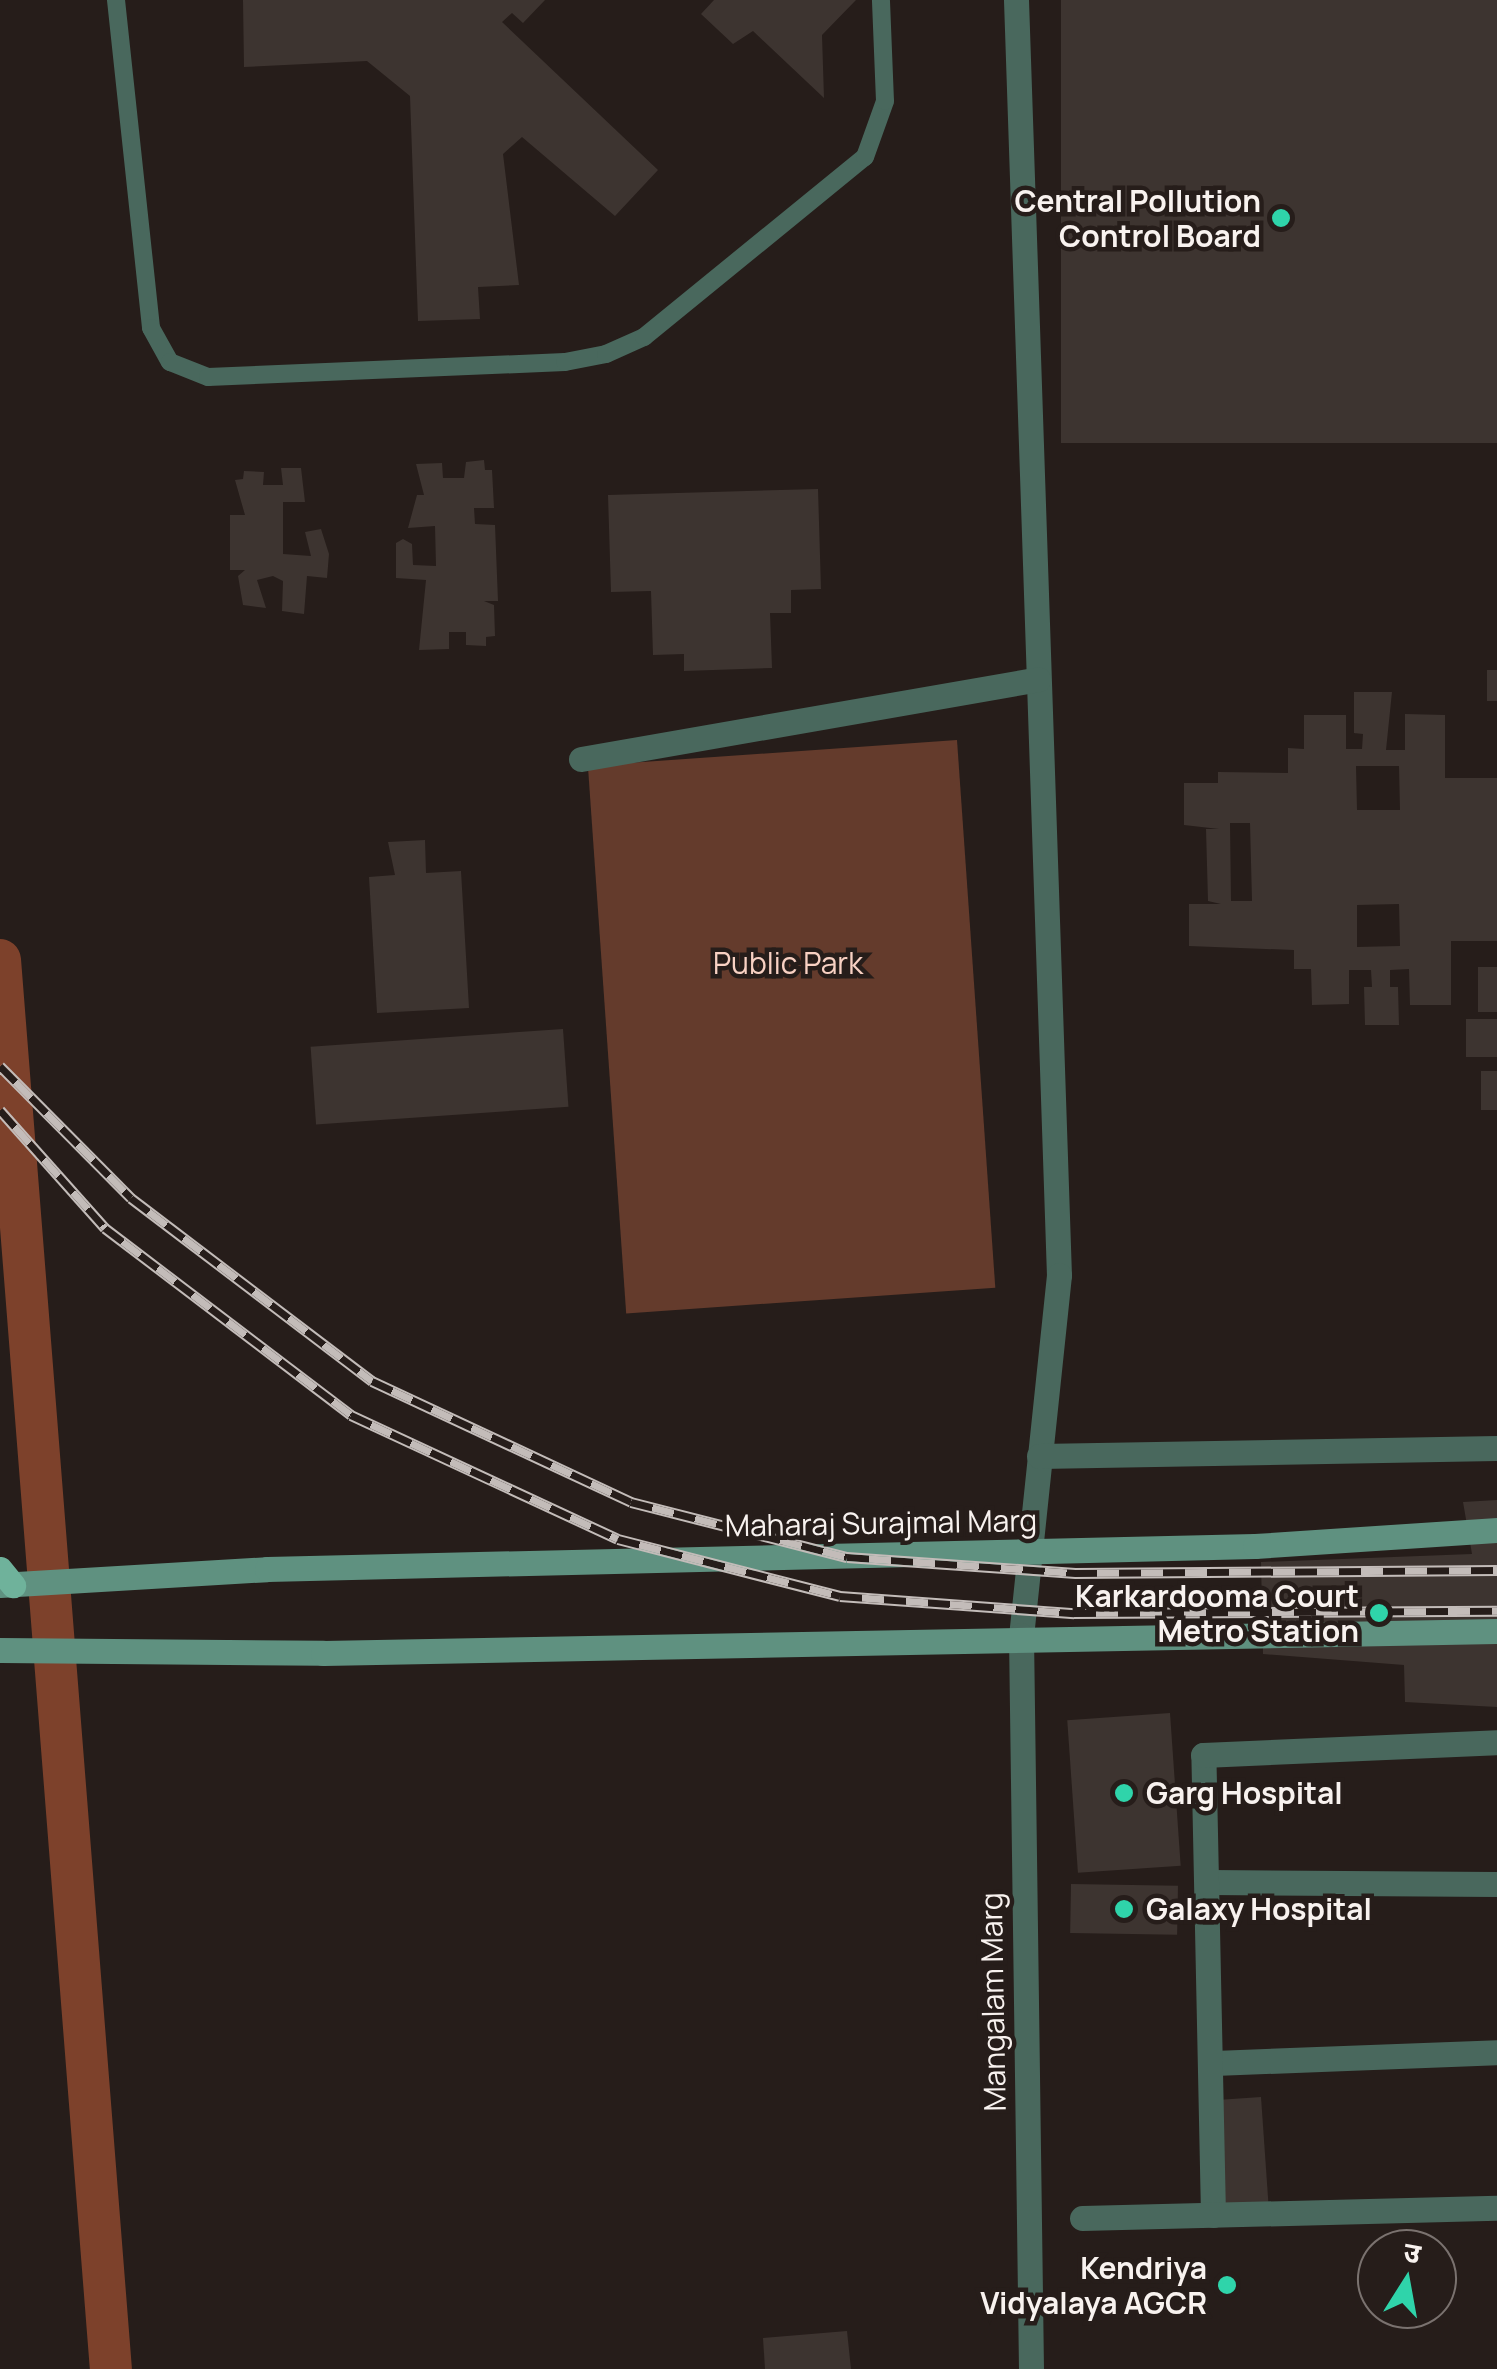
<!DOCTYPE html>
<meta charset="utf-8">
<style>
body{margin:0}
#map{position:relative;width:1497px;height:2369px;overflow:hidden;background:#261d1a;font-family:Manrope,"Noto Sans Devanagari",sans-serif}
div>[style]{position:absolute}
[style*='--x']{left:calc(var(--x)*1px);top:calc(var(--y)*1px);width:calc(var(--w)*1px);rotate:calc(var(--a)*1deg)}
.green>*{inset:0;background:#643b2c;transform-origin:0 0}
.canal>*{height:42px;margin:-21px;padding:0 21px;transform-origin:21px;border-radius:21px;background:#7d412b}
.building>*{inset:0;background:#3d3430;transform-origin:0 0}
.lane>*{height:18px;margin:-9px;padding:0 9px;transform-origin:9px;border-radius:9px;background:#49685d}
.street>*{height:25px;margin:-12.5px;padding:0 12.5px;transform-origin:12.5px;border-radius:12.5px;background:#49685d}
.secondary>*{height:25px;margin:-12.5px;padding:0 12.5px;transform-origin:12.5px;border-radius:12.5px;background:#5f9180}
.primary>*{height:25px;margin:-12.5px;padding:0 12.5px;transform-origin:12.5px;border-radius:12.5px;background:#6fb29b}
.rail>*{height:11px;margin-top:-5.5px;transform-origin:0;background:repeating-linear-gradient(90deg,#261d1a 0 22px,#c3bcb9 0 44px);box-sizing:border-box;border-block:2px solid #c3bcb9}
.dots>*{width:28px;height:28px;translate:-50% -50%;box-sizing:border-box;border:5px solid #261d1a;border-radius:50%}
span{translate:-50% -50%;white-space:nowrap;text-align:center;line-height:1.15;-webkit-text-stroke:9px #261d1a;paint-order:stroke}
.poi-label{font-size:30px;color:#f8f2ef;font-weight:700}
.right{translate:-100% -50%;text-align:right}
.left{translate:0 -50%;text-align:left}
.park-label{font-size:30px;color:#f8d1c3}
.street-label{font-size:30px;color:#f8f2ef}
.north{position:absolute;left:1357px;top:2229px;width:100px;height:100px;box-sizing:border-box;background:#261d1a;border:2px solid #7a726f;border-radius:50%;rotate:11deg;font-size:28px;font-weight:700;line-height:40px;text-align:center;color:#f8f2ef}
.north::after{content:'';display:block;margin:auto;width:35px;height:45px;background:#2fd4aa;clip-path:polygon(50% 0,100% 100%,50% 72%,0 100%)}
</style>
<div id="map">
<div class="green">
<i style="left:957px;top:740px;width:549px;height:370px;rotate:86deg"></i>
</div>
<div class="canal">
<i style="--x:0;--y:960;--w:1413;--a:85.5"></i>
</div>
<div class="building">
<i style="clip-path:polygon(243px 0,545px 0,523px 23px,512px 13px,502px 22px,658px 170px,615px 216px,522px 137px,503px 154px,519px 285px,478px 287px,480px 319px,418px 321px,410px 96px,367px 61px,244px 67px)"></i>
<i style="clip-path:polygon(714px 0,856px 0,822px 35px,824px 98px,753px 31px,733px 44px,701px 14px)"></i>
<i style="left:1061px;top:0;width:436px;height:443px"></i>
<i style="clip-path:polygon(484px 460px,485px 470px,492px 470px,494px 508px,474px 508px,475px 524px,495px 525px,498px 601px,484px 601px,494px 605px,495px 636px,486px 637px,486px 646px,466px 645px,466px 632px,449px 632px,449px 649px,419px 650px,426px 580px,396px 578px,396px 543px,403px 539px,412px 544px,413px 565px,436px 566px,435px 526px,408px 528px,417px 495px,424px 495px,416px 464px,442px 463px,443px 478px,464px 478px,466px 462px)"></i>
<i style="clip-path:polygon(281px 468px,301px 468px,305px 502px,283px 502px,283px 554px,311px 556px,305px 532px,321px 529px,329px 554px,327px 578px,307px 576px,304px 614px,282px 611px,283px 581px,273px 576px,257px 580px,266px 608px,243px 605px,238px 576px,245px 570px,230px 570px,230px 515px,245px 515px,235px 480px,243px 479px,244px 471px,264px 472px,263px 485px,283px 485px)"></i>
<i style="clip-path:polygon(818px 489px,821px 589px,791px 590px,791px 613px,770px 613px,772px 668px,684px 671px,684px 654px,653px 655px,651px 591px,611px 592px,608px 495px)"></i>
<i style="left:1487px;top:670px;width:10px;height:31px"></i>
<i style="clip-path:polygon(evenodd,1354px 692px,1392px 692px,1386px 750px,1405px 750px,1405px 714px,1445px 715px,1445px 778px,1497px 778px,1497px 941px,1451px 941px,1451px 1005px,1410px 1005px,1409px 969px,1390px 970px,1390px 987px,1398px 987px,1399px 1025px,1365px 1025px,1364px 987px,1372px 987px,1371px 970px,1349px 970px,1349px 1004px,1312px 1005px,1311px 969px,1294px 969px,1294px 950px,1189px 946px,1189px 904px,1221px 904px,1208px 901px,1206px 829px,1219px 829px,1184px 825px,1184px 783px,1218px 783px,1218px 772px,1288px 773px,1288px 748px,1304px 749px,1304px 715px,1346px 715px,1346px 749px,1362px 749px,1363px 734px,1354px 733px,1354px 692px,1356px 766px,1399px 766px,1400px 810px,1357px 810px,1356px 766px,1354px 692px,1230px 823px,1250px 823px,1252px 901px,1231px 901px,1230px 823px,1354px 692px,1399px 904px,1400px 946px,1357px 947px,1357px 905px,1399px 904px)"></i>
<i style="clip-path:polygon(425px 840px,426px 873px,461px 871px,469px 1008px,377px 1013px,369px 877px,395px 875px,388px 842px)"></i>
<i style="left:1478px;top:967px;width:19px;height:45px"></i>
<i style="left:1497px;top:1019px;width:38px;height:31px;rotate:90deg"></i>
<i style="left:563px;top:1029px;width:78px;height:253px;rotate:86deg"></i>
<i style="left:1481px;top:1071px;width:16px;height:39px"></i>
<i style="clip-path:polygon(1497px 1500px,1497px 1707px,1405px 1702px,1404px 1665px,1263px 1654px,1261px 1562px,1472px 1554px,1463px 1502px)"></i>
<i style="left:1170px;top:1713px;width:153px;height:103px;rotate:86deg"></i>
<i style="left:1071px;top:1884px;width:107px;height:49px;rotate:1deg"></i>
<i style="left:1261px;top:2097px;width:105px;height:44px;rotate:86deg"></i>
<i style="clip-path:polygon(847px 2331px,851px 2369px,765px 2369px,763px 2338px)"></i>
</div>
<div class="lane">
<i style="--x:116;--y:0;--w:330;--a:83.9"></i>
<i style="--x:151;--y:328;--w:39;--a:61"></i>
<i style="--x:170;--y:362;--w:41;--a:21.5"></i>
<i style="--x:208;--y:377;--w:357;--a:-2.4"></i>
<i style="--x:565;--y:362;--w:42;--a:-11"></i>
<i style="--x:606;--y:354;--w:42;--a:-24.1"></i>
<i style="--x:644;--y:337;--w:285;--a:-39.2"></i>
<i style="--x:865;--y:157;--w:59;--a:-70.3"></i>
<i style="--x:885;--y:101;--w:101;--a:-92.3"></i>
</div>
<div class="street">
<i style="--x:1016;--y:0;--w:1276;--a:88.07"></i>
<i style="--x:1059;--y:1275;--w:362;--a:96"></i>
<i style="--x:1021;--y:1635;--w:734;--a:89.22"></i>
<i style="--x:581;--y:759;--w:464;--a:-9.9"></i>
<i style="--x:1039;--y:1456;--w:458;--a:-1"></i>
<i style="--x:1209;--y:1882;--w:288;--a:0.4"></i>
<i style="--x:1214;--y:2063;--w:283;--a:-2.2"></i>
<i style="--x:1213;--y:2215;--w:460;--a:-91.2"></i>
<i style="--x:1203;--y:1755;--w:294;--a:-2.5"></i>
<i style="--x:1082;--y:2218;--w:415;--a:-1.4"></i>
</div>
<div class="secondary">
<i style="--x:0;--y:1585;--w:267;--a:-3.4"></i>
<i style="--x:267;--y:1569;--w:988;--a:-1.33"></i>
<i style="--x:1255;--y:1546;--w:243;--a:-3.8"></i>
<i style="--x:0;--y:1650;--w:323;--a:0.5"></i>
<i style="--x:323;--y:1653;--w:1174;--a:-1.07"></i>
</div>
<div class="primary">
<i style="--x:0;--y:1569;--w:21;--a:51"></i>
</div>
<div class="rail">
<i style="--x:0;--y:1066;--w:186;--a:45.2"></i>
<i style="--x:131;--y:1198;--w:303;--a:37.2"></i>
<i style="--x:372;--y:1381;--w:286;--a:25"></i>
<i style="--x:631;--y:1502;--w:223;--a:14.3"></i>
<i style="--x:847;--y:1557;--w:229;--a:4"></i>
<i style="--x:1075;--y:1573;--w:422;--a:-0.4"></i>
<i style="--x:0;--y:1110;--w:158;--a:48.3"></i>
<i style="--x:105;--y:1228;--w:309;--a:37.2"></i>
<i style="--x:351;--y:1415;--w:294;--a:24.9"></i>
<i style="--x:618;--y:1539;--w:229;--a:14.4"></i>
<i style="--x:840;--y:1596;--w:235;--a:4.2"></i>
<i style="--x:1074;--y:1613;--w:423;--a:-0.3"></i>
</div>
<div class="dots">
<i style="left:1281px;top:218px;background:#2fd4aa"></i>
<i style="left:1379px;top:1613px;background:#2fd4aa"></i>
<i style="left:1124px;top:1793px;background:#2fd4aa"></i>
<i style="left:1124px;top:1909px;background:#2fd4aa"></i>
<i style="left:1227px;top:2285px;background:#2fd4aa"></i>
</div>
<div class="poi-label">
<span class="right" style="left:1261px;top:218px">Central Pollution<br>Control Board</span>
<span class="right" style="left:1359px;top:1613px">Karkardooma Court<br>Metro Station</span>
<span class="left" style="left:1146px;top:1793px">Garg Hospital</span>
<span class="left" style="left:1146px;top:1909px">Galaxy Hospital</span>
<span class="right" style="left:1207px;top:2285px">Kendriya<br>Vidyalaya AGCR</span>
</div>
<div class="park-label">
<span style="left:788px;top:963px">Public Park</span>
</div>
<div class="street-label">
<span style="left:881px;top:1523px;rotate:-1deg">Maharaj Surajmal Marg</span>
<span style="left:993px;top:2002px;rotate:-91deg">Mangalam Marg</span>
</div>
<div class="north">उ</div>
</div>
